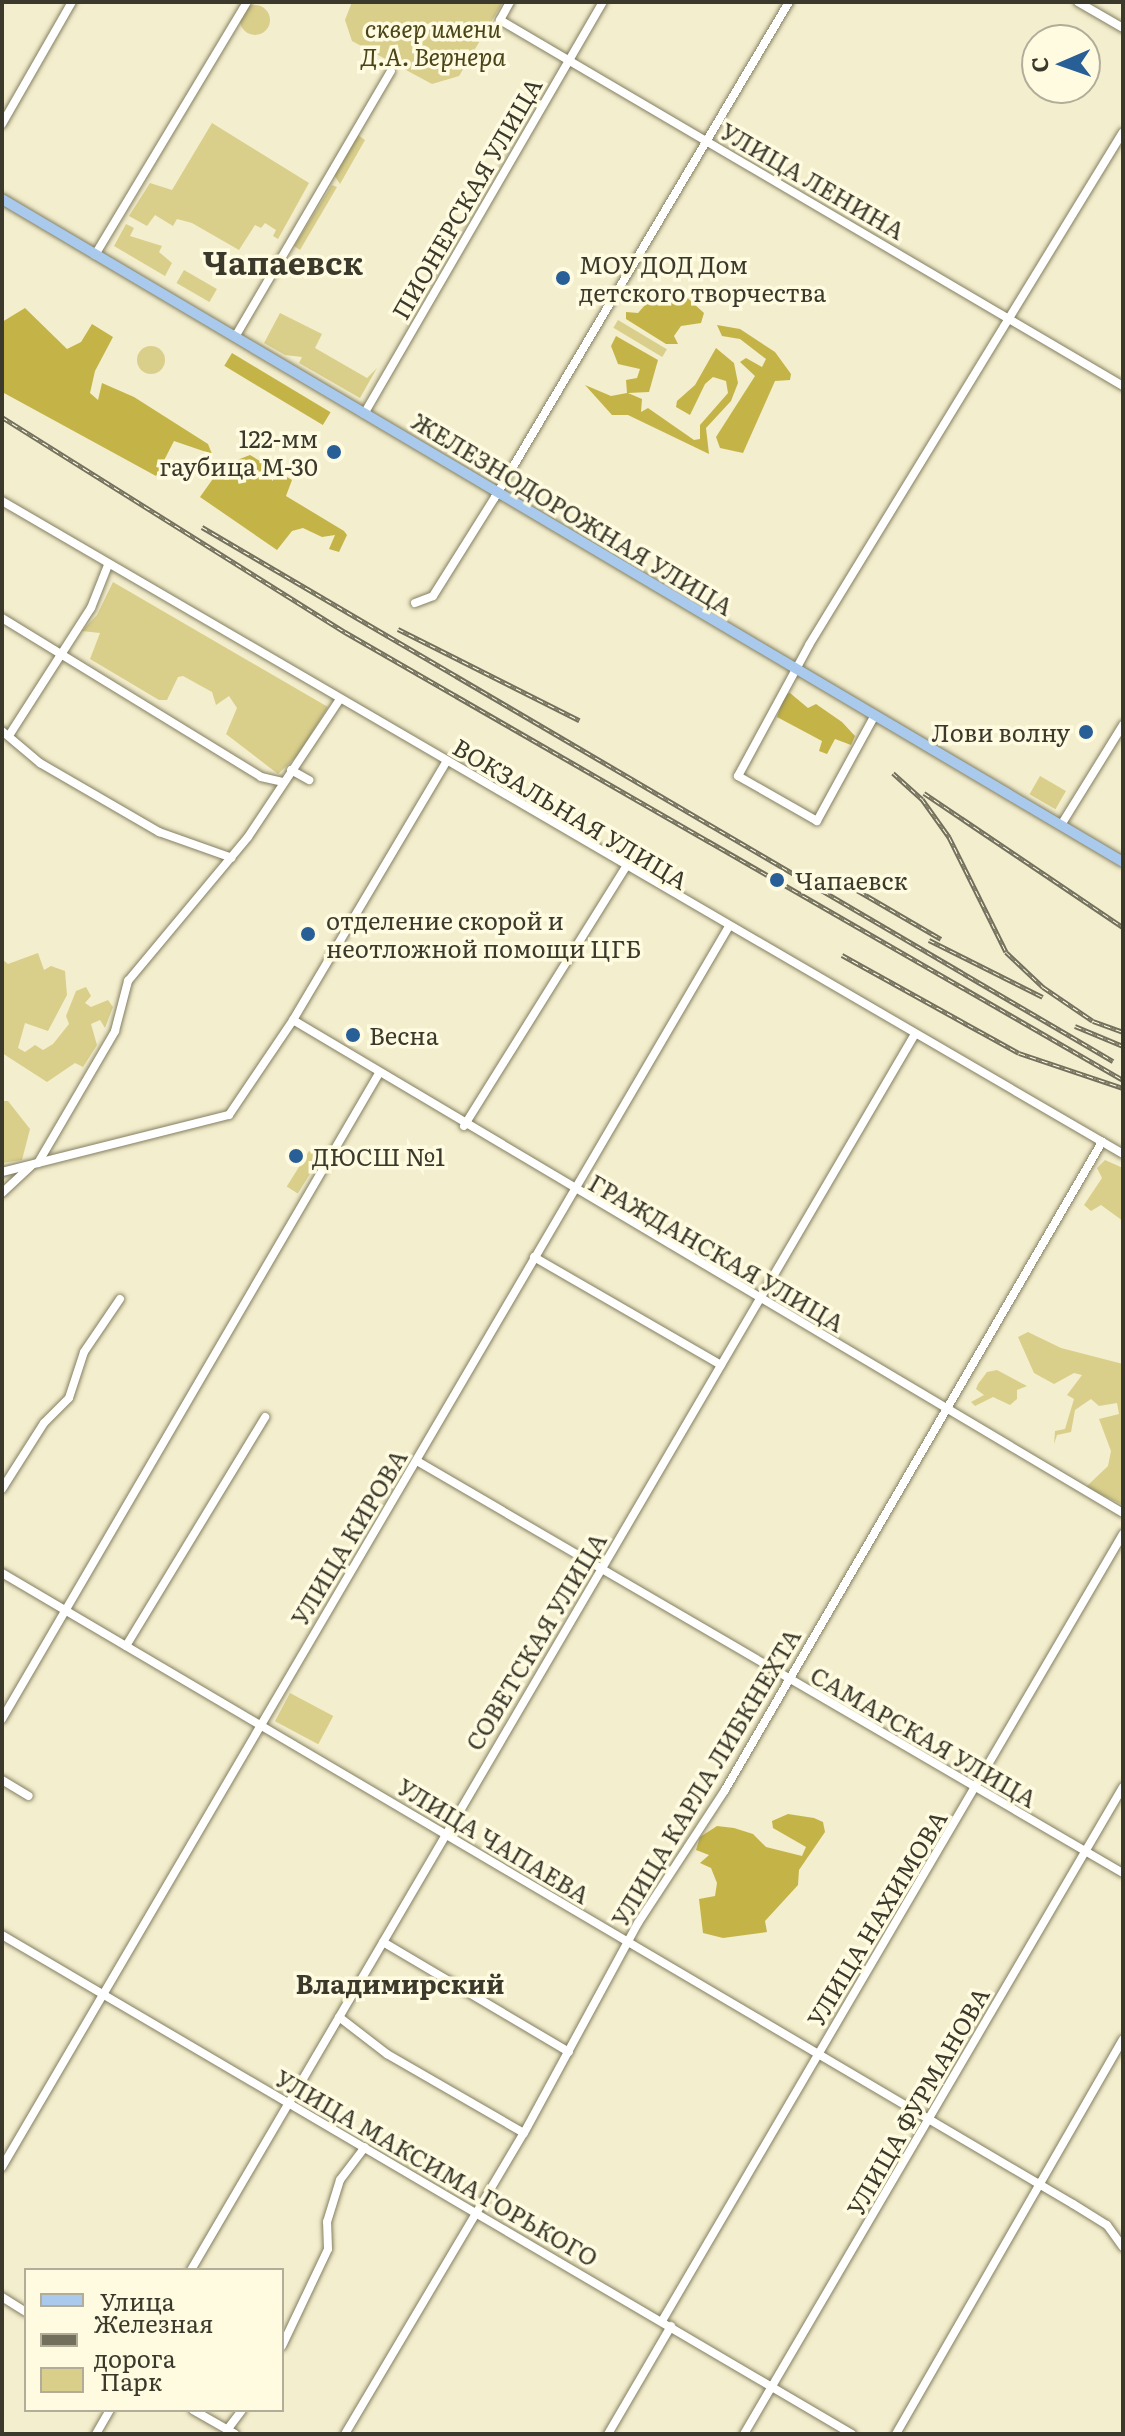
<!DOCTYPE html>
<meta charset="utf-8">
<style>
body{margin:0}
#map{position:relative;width:1125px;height:2436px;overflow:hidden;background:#f3eecd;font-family:Literata,serif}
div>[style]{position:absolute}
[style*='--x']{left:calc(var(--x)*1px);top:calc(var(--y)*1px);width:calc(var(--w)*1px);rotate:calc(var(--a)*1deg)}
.green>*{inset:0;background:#d9cf8b;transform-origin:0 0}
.round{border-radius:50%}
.forest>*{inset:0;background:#c4b448;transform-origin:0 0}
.roads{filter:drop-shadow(0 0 2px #837f61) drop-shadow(0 0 2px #837f61)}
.minor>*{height:8px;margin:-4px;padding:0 4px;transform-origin:4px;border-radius:4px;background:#fff}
.major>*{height:10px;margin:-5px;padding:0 5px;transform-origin:5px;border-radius:5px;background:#a9caed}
.rail>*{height:5px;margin-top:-2.5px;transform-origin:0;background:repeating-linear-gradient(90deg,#fffbe1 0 6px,#726f5c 0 12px);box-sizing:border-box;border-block:2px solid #726f5c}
.dots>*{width:22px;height:22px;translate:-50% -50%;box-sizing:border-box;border:4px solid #fffbe1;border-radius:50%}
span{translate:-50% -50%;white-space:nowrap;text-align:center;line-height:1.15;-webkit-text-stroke:7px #fffbe1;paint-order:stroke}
.park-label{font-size:24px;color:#4a4417;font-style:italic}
.street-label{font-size:24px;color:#3b392c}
.poi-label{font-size:24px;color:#3b392c}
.left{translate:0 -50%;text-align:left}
.right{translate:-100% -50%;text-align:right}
.neighbourhood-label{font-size:26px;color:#3b392c;font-weight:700}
.district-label{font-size:32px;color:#3b392c;font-weight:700}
.frame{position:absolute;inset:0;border:4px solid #3b392c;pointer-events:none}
.legend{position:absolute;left:24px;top:2268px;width:260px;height:144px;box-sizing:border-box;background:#fffbe1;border:2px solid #b1ad99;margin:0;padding:10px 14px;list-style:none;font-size:24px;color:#3b392c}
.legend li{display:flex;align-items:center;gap:16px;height:40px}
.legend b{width:40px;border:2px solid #b1ad99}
.north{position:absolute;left:1021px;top:24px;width:80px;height:80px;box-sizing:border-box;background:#fffbe1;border:2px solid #b1ad99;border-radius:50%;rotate:268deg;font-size:22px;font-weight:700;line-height:32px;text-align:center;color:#3b392c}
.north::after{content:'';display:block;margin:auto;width:28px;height:36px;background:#285f97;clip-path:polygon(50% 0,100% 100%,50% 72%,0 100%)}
</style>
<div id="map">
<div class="green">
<i style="clip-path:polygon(352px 2px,503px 2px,459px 76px,432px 84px,352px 41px,345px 20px)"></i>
<i class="round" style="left:240px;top:5px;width:30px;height:30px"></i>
<i style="clip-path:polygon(212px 123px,309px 183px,278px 239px,273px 236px,276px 230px,265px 223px,261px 228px,255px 225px,239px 250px,192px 223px,177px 219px,173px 226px,155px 215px,147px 226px,129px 216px,150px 183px,172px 190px)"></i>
<i style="clip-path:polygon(358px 135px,365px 140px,340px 184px,334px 175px)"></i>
<i style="clip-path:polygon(332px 185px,337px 187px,300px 250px,294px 246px)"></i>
<i style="left:831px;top:192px;width:50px;height:8px;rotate:29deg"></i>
<i style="clip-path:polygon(126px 224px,134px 228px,130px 236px,162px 246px,159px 252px,172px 263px,165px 276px,114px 246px)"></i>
<i style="left:184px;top:270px;width:38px;height:15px;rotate:30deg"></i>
<i style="clip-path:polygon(280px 313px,322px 334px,315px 348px,367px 378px,377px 368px,360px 398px,299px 363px,302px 357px,285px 355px,264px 343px)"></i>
<i style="left:618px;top:320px;width:57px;height:9px;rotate:31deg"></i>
<i class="round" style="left:137px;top:346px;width:28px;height:28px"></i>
<i style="clip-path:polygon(113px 582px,328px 707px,298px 755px,278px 774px,226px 734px,237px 708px,229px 696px,216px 705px,212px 692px,183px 676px,178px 677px,167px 700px,159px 700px,90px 659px,100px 633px,82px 631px,97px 615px)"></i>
<i style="left:1040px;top:776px;width:30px;height:21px;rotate:30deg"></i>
<i style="clip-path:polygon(38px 953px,44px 970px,51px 966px,65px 971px,67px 995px,48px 1031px,25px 1023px,18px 1048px,25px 1052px,35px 1045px,43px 1050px,53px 1044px,69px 1024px,66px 1016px,76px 991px,86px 987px,91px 996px,85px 1003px,91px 1007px,108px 1000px,113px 1007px,105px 1028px,100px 1020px,91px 1024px,97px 1045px,83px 1067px,75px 1063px,47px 1082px,2px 1053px,2px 959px,8px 964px)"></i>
<i style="clip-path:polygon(2px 1101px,8px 1101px,30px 1129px,22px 1160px,2px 1163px)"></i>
<i style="left:309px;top:1151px;width:13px;height:42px;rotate:32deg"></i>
<i style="clip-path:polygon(1105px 1160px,1123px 1168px,1123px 1221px,1101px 1205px,1091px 1211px,1084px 1205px,1102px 1178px,1097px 1168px)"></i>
<i style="clip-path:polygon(1028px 1332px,1061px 1348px,1123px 1364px,1123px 1505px,1086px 1487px,1108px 1466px,1111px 1451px,1099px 1419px,1119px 1414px,1117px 1403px,1099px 1406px,1091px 1399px,1075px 1410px,1071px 1432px,1057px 1435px,1054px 1444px,1055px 1431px,1065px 1429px,1074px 1399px,1067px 1395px,1082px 1375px,1074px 1373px,1054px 1384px,1034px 1373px,1018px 1337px)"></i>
<i style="clip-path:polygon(997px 1370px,1027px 1386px,1017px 1390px,1017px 1399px,1010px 1405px,993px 1397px,975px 1406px,971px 1402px,984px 1395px,976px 1389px,978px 1384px,987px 1372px)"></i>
<i style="left:290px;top:1693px;width:49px;height:32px;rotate:28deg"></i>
</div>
<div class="forest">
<i style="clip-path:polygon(681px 292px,704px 313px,701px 323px,681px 326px,674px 336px,678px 344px,666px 344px,626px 319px,626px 312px,638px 313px,652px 297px,677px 302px)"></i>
<i style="clip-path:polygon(25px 308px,67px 349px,81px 342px,92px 324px,113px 337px,95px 371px,90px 393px,98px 400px,102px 383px,134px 397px,208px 444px,212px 454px,174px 441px,156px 476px,4px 393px,2px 322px)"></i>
<i style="clip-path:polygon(717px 325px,740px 329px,775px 352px,791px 374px,790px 380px,775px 381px,743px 453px,720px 448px,716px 437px,755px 376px,740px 362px,746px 358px,762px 367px,766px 359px,740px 339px,722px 336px)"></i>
<i style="clip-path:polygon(616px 336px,658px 360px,649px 392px,628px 393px,642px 399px,641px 412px,648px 408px,694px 440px,700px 439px,700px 425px,728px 393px,726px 381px,713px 377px,705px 384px,690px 415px,676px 407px,677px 401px,695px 385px,716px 348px,734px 363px,738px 383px,731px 401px,706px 428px,709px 454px,628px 415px,612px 415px,585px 385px,611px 396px,627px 393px,626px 380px,637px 378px,640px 369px,618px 364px,611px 346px)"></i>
<i style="left:232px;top:353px;width:115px;height:15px;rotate:31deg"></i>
<i style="clip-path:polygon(250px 455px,292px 480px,286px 496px,344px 531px,347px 535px,339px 552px,329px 549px,335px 535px,322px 537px,303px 528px,292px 531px,277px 550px,200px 497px,222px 466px)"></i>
<i style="clip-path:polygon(790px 693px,808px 708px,816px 704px,842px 722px,855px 736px,851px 745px,835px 739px,827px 754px,819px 751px,822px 741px,777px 717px,785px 694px)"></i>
<i style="clip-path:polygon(788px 1814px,814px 1818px,823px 1822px,825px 1832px,799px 1870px,798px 1885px,765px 1921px,767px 1932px,723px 1938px,703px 1933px,699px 1899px,715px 1896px,717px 1883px,711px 1868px,700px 1863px,709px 1855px,696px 1850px,700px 1837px,717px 1826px,734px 1828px,753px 1834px,766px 1847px,802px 1856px,806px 1847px,773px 1828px,772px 1821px)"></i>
</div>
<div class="roads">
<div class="minor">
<i style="--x:510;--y:2;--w:21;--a:119"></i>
<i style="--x:500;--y:20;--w:723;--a:30.43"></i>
<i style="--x:1078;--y:2;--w:52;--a:30"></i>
<i style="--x:2;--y:124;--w:141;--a:-60.2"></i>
<i style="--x:95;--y:255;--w:295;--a:-59"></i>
<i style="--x:235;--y:337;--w:308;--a:-59.6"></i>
<i style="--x:364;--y:414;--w:476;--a:-59.9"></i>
<i style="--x:2;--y:501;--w:1297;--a:30.22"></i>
<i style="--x:415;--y:603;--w:19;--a:-21"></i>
<i style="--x:433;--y:596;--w:117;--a:-57.9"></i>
<i style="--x:495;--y:497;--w:576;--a:-59.29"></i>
<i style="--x:2;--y:618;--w:304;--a:31.5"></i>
<i style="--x:261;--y:777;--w:22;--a:13"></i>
<i style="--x:875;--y:715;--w:121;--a:118.7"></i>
<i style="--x:817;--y:821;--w:91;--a:-150.3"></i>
<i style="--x:738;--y:776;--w:149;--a:-61.5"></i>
<i style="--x:809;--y:645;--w:601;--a:-58.53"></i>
<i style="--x:2;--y:731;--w:50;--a:40.1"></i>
<i style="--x:40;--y:763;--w:138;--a:30.1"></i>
<i style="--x:159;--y:832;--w:77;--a:19.6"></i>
<i style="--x:10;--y:734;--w:150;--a:-57.3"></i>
<i style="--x:91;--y:608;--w:46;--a:-68.4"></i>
<i style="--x:291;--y:770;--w:21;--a:29"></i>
<i style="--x:1061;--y:825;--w:118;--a:-58.2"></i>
<i style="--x:293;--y:1020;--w:965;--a:30.71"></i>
<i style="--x:464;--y:1126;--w:304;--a:-58"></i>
<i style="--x:38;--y:1163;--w:153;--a:-59.7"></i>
<i style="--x:115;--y:1031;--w:52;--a:-75.4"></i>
<i style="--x:128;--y:981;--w:187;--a:-50.2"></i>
<i style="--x:248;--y:837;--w:166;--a:-56.3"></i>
<i style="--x:2;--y:1172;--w:234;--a:-14.1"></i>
<i style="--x:229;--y:1115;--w:115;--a:-56"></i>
<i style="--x:293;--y:1020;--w:300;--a:-59.3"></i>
<i style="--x:2;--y:1193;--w:40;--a:-43"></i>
<i style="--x:534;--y:1257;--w:216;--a:30"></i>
<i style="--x:417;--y:1461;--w:817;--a:30.27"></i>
<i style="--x:2;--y:1489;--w:78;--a:-57.5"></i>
<i style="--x:44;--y:1423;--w:35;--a:-45"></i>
<i style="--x:69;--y:1398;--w:48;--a:-71.9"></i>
<i style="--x:84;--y:1352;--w:64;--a:-55.8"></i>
<i style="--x:2;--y:1573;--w:1243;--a:30.51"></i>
<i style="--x:1073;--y:2204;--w:40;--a:32"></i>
<i style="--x:1107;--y:2225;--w:27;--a:54"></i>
<i style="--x:126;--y:1646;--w:268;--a:-58.7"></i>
<i style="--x:2;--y:1719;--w:746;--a:-59.72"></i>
<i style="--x:2;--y:1780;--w:31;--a:31"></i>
<i style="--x:2;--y:1935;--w:986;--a:30.42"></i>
<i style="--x:383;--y:1942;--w:216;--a:30.6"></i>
<i style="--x:339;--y:2017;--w:61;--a:37.6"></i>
<i style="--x:387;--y:2054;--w:158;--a:30"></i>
<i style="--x:2;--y:2167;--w:1436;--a:-59.63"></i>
<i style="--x:191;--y:2270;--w:1432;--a:-59.64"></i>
<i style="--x:2;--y:2297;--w:28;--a:32"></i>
<i style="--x:662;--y:2321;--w:912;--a:-59.64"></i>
<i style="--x:282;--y:2346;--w:107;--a:-64.6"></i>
<i style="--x:328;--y:2249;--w:27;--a:-92"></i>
<i style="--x:327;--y:2222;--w:44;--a:-72.8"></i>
<i style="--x:340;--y:2180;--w:41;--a:-52.9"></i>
<i style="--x:193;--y:2410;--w:48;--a:29.7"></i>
<i style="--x:227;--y:2430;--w:25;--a:-53"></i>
<i style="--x:96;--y:2434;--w:28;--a:-60"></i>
<i style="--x:345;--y:2434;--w:350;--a:-59.3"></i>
<i style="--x:524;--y:2133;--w:239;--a:-61.5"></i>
<i style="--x:638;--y:1923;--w:159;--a:-56.8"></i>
<i style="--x:725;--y:1790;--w:750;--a:-59.81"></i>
<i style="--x:608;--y:2434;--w:125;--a:-59.7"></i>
<i style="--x:744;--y:2434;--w:750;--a:-59.64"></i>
<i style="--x:896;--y:2434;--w:455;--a:-60.1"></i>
</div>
<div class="major">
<i style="--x:2;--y:199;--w:1302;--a:30.6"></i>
</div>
</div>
<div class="rail">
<i style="--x:2;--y:417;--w:405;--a:32.1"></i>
<i style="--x:345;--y:632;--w:898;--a:29.93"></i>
<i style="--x:202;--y:527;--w:1056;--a:30.38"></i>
<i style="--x:398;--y:629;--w:203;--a:26.7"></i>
<i style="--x:893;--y:773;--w:39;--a:42"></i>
<i style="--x:922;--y:799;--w:47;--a:54.6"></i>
<i style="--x:949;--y:837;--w:128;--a:63.6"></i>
<i style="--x:1006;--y:952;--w:51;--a:43.4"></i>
<i style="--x:1043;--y:987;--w:60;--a:34.2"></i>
<i style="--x:1093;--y:1021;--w:32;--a:20"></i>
<i style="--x:924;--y:793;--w:240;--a:34"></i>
<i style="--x:838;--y:879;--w:119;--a:30.2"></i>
<i style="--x:929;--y:940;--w:127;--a:26.6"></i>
<i style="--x:842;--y:955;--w:202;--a:29"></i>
<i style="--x:1019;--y:1053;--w:110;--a:18.6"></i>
<i style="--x:1075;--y:1026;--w:52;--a:22.6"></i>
</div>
<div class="dots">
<i style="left:563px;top:278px;background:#285f97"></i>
<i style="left:334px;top:452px;background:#285f97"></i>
<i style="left:1086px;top:732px;background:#285f97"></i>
<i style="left:777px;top:880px;background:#285f97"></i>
<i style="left:308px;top:934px;background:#285f97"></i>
<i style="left:353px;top:1035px;background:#285f97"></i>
<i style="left:296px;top:1156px;background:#285f97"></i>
</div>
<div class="park-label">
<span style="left:433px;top:42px">сквер имени<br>Д.А. Вернера</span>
</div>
<div class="street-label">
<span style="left:813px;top:180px;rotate:30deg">УЛИЦА ЛЕНИНА</span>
<span style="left:466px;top:198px;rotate:-60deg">ПИОНЕРСКАЯ УЛИЦА</span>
<span style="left:573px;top:513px;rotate:31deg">ЖЕЛЕЗНОДОРОЖНАЯ УЛИЦА</span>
<span style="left:571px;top:813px;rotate:31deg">ВОКЗАЛЬНАЯ УЛИЦА</span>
<span style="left:717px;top:1252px;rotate:30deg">ГРАЖДАНСКАЯ УЛИЦА</span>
<span style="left:348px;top:1537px;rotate:-59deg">УЛИЦА КИРОВА</span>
<span style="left:535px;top:1641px;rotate:-59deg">СОВЕТСКАЯ УЛИЦА</span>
<span style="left:924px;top:1736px;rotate:30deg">САМАРСКАЯ УЛИЦА</span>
<span style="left:705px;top:1777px;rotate:-59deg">УЛИЦА КАРЛА ЛИБКНЕХТА</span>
<span style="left:494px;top:1840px;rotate:31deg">УЛИЦА ЧАПАЕВА</span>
<span style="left:876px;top:1918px;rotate:-59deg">УЛИЦА НАХИМОВА</span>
<span style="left:917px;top:2101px;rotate:-60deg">УЛИЦА ФУРМАНОВА</span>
<span style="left:437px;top:2167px;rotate:30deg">УЛИЦА МАКСИМА ГОРЬКОГО</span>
</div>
<div class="poi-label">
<span class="left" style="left:579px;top:278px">МОУ ДОД Дом<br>детского творчества</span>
<span class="right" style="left:318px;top:452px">122-мм<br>гаубица М-30</span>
<span class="right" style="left:1070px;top:732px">Лови волну</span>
<span class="left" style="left:795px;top:880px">Чапаевск</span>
<span class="left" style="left:326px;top:934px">отделение скорой и<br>неотложной помощи ЦГБ</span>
<span class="left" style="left:369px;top:1035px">Весна</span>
<span class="left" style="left:312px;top:1156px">ДЮСШ №1</span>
</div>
<div class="neighbourhood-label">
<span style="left:400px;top:1983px">Владимирский</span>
</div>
<div class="district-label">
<span style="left:283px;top:261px">Чапаевск</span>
</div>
<div class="frame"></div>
<ul class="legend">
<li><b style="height:10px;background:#a9caed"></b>Улица</li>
<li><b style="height:10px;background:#726f5c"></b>Железная дорога</li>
<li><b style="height:22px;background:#d9cf8b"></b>Парк</li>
</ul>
<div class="north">С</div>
</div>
